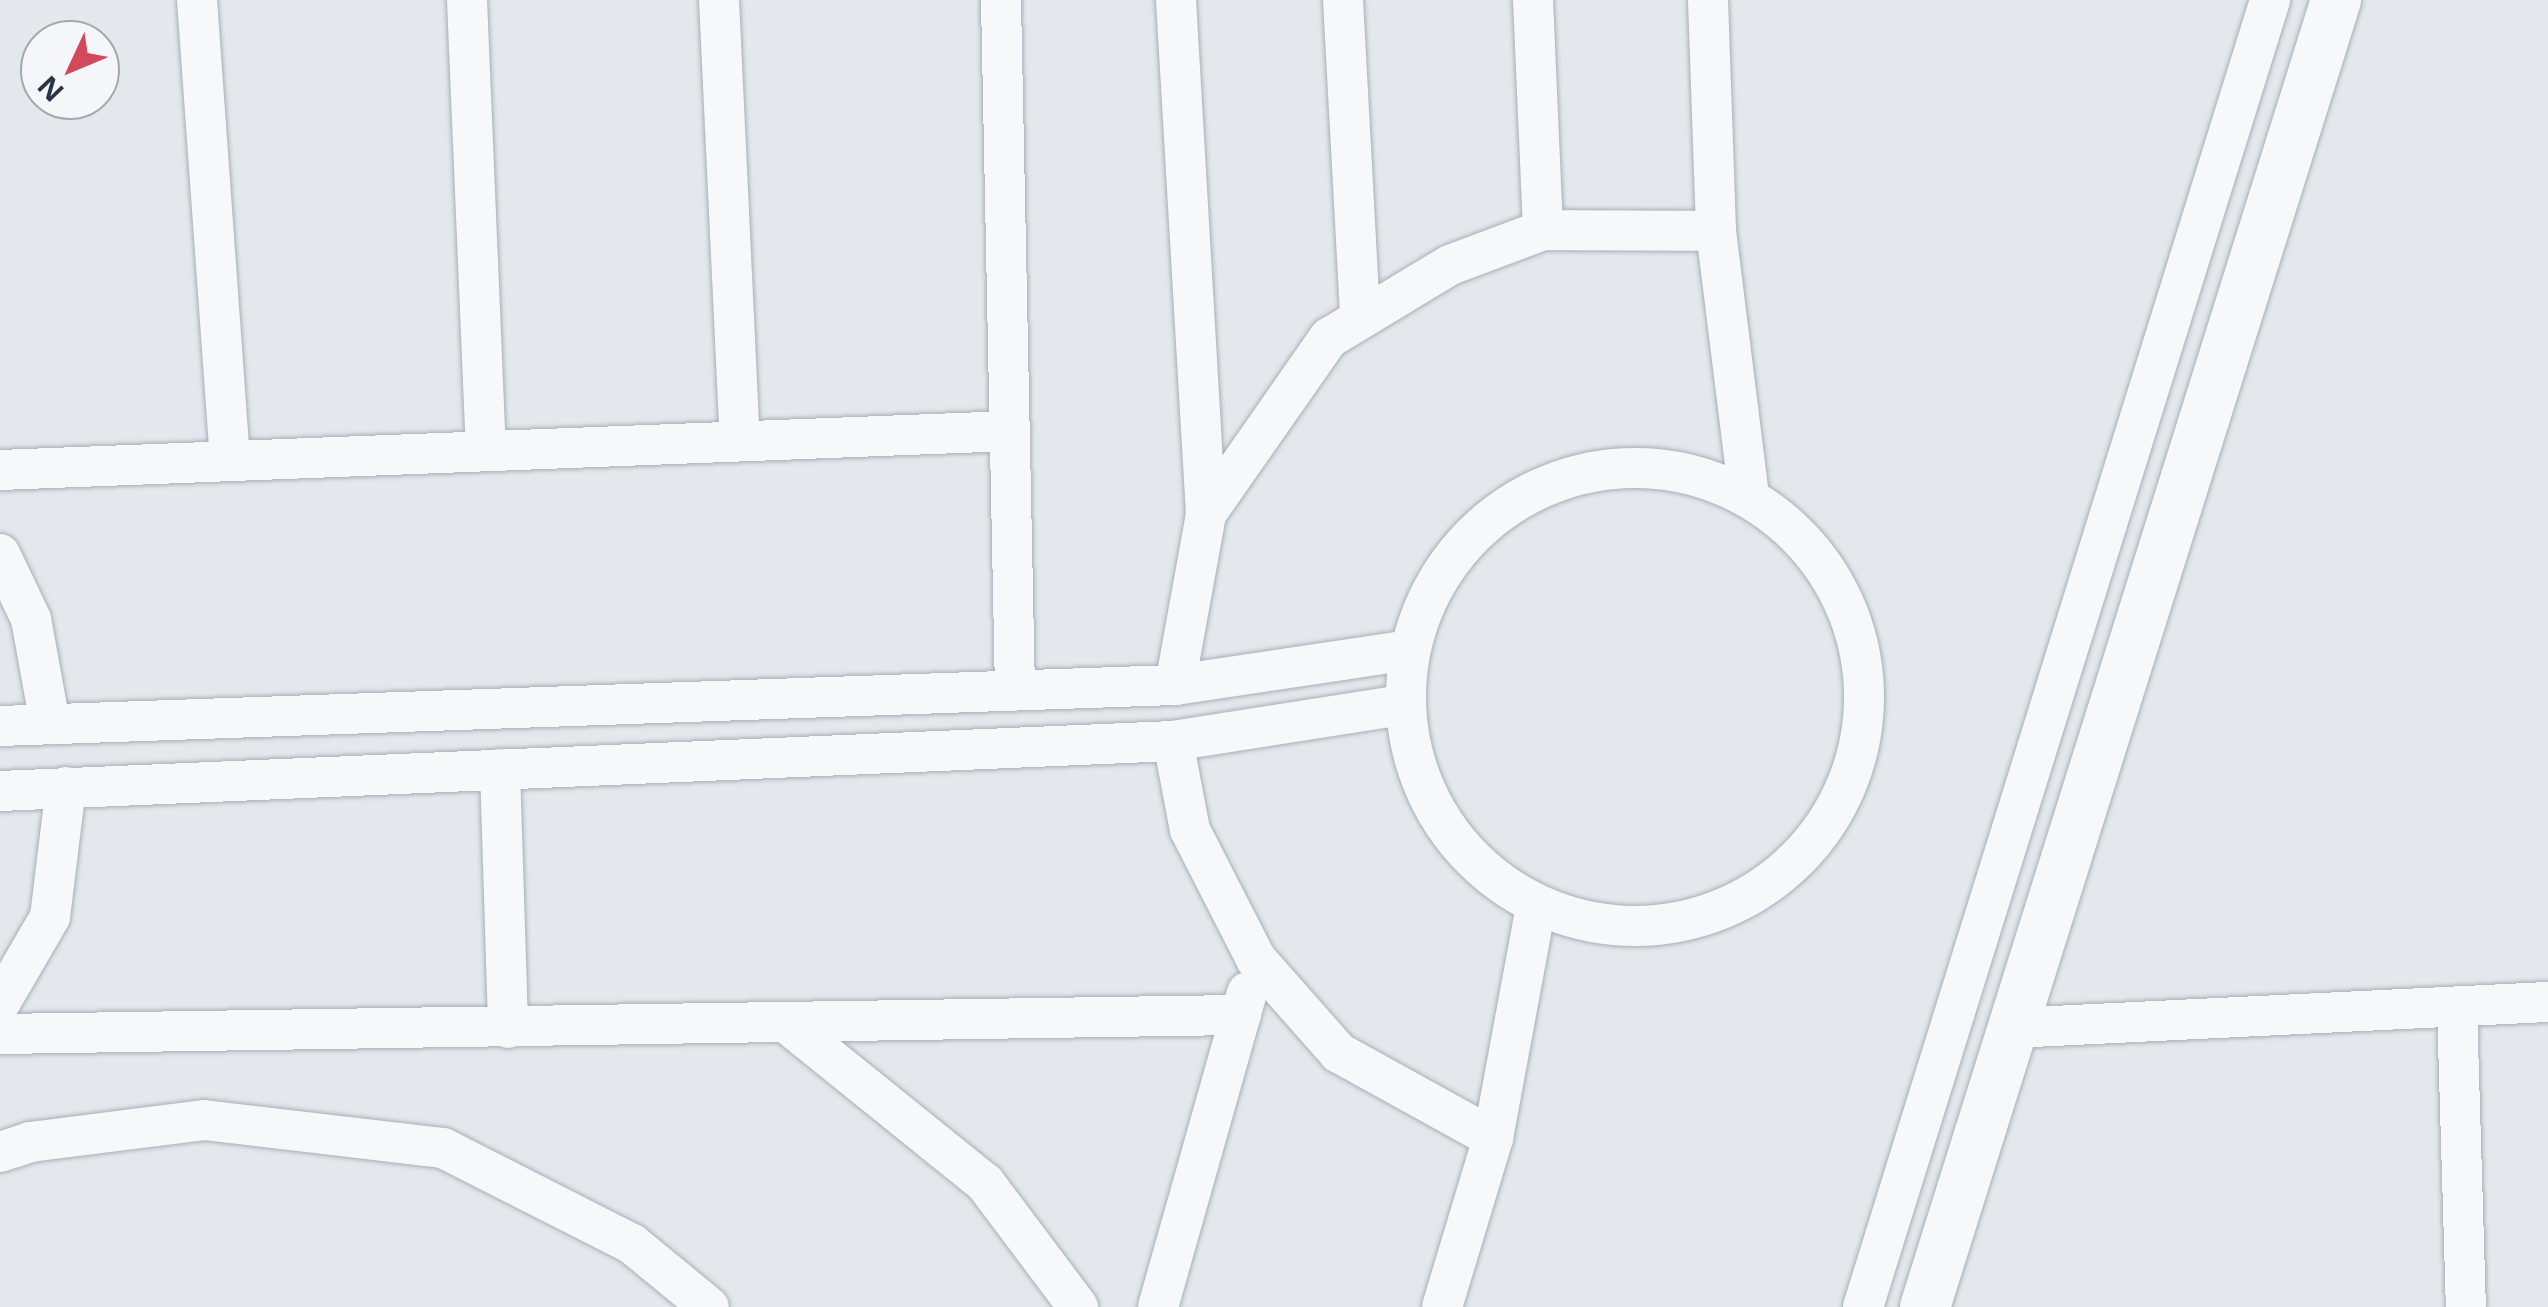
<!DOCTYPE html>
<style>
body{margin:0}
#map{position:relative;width:2548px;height:1307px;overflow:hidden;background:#e4e7ec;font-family:"Noto Sans",sans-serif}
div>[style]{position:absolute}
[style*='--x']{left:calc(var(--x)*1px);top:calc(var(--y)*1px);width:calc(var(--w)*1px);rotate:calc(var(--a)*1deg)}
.roads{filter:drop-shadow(0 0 2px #a9aeb7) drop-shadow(0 0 2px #a9aeb7)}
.minor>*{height:40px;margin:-20px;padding:0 20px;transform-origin:20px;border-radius:20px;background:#f7f8fa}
.minor>.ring{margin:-20px;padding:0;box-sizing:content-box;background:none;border:40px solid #f7f8fa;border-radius:50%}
.tertiary>*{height:50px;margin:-25px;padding:0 25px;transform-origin:25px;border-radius:25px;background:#f7f8fa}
span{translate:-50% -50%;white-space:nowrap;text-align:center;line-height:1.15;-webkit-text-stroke:9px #f4f6f9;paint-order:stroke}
.north{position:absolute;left:20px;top:20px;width:100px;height:100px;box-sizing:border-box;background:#f4f6f9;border:2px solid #a4a8b1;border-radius:50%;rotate:226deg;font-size:28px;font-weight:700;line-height:40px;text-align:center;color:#2b3445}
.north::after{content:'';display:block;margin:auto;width:35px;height:45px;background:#d1495b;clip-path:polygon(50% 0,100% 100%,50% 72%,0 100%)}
</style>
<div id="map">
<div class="roads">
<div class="minor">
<i style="--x:197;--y:0;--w:462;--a:85.9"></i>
<i style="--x:467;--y:0;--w:451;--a:87.6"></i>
<i style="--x:719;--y:0;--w:441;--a:87.3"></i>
<i style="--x:1001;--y:0;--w:690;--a:88.84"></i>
<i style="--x:1176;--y:0;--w:515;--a:86.66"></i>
<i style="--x:1343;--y:0;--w:319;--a:86.9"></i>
<i style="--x:1533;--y:0;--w:230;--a:87.5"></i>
<i style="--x:1708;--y:0;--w:231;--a:88"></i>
<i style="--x:1716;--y:231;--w:267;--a:82.9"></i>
<i class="ring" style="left:1406px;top:468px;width:418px;height:418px"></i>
<i style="--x:0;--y:470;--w:1011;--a:-2.21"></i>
<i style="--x:0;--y:554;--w:72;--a:64.5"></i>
<i style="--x:31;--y:619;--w:107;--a:79.7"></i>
<i style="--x:1175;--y:685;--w:174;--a:-79.7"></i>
<i style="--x:1206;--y:514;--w:215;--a:-55.1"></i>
<i style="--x:1329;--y:338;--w:141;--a:-31.1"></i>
<i style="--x:1450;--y:265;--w:99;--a:-20.6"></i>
<i style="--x:1543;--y:230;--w:173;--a:0.3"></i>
<i style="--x:0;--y:726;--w:1176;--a:-2"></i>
<i style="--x:1175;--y:685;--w:236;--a:-8.5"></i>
<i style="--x:1173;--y:741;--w:91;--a:79.2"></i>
<i style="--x:1190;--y:830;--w:145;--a:62.9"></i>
<i style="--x:1256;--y:959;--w:125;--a:48.6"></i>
<i style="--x:1339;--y:1053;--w:176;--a:28.9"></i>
<i style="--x:500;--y:769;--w:259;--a:88.2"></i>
<i style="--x:0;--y:791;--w:1174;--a:-2.44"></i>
<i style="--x:1173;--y:741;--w:233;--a:-8.9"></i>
<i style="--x:0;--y:1003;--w:99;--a:-59.8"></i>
<i style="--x:50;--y:917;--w:131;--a:-83"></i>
<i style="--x:2457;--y:1007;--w:300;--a:88.3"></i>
<i style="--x:789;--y:1025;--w:252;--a:38.9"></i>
<i style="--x:985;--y:1183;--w:155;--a:53.1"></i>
<i style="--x:2012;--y:1028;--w:537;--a:-2.78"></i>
<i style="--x:0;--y:1034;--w:1241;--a:-0.88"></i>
<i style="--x:0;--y:1152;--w:32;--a:-18"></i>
<i style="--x:30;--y:1142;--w:175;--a:-7.2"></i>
<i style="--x:204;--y:1120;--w:241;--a:6.7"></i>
<i style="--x:443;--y:1148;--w:212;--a:26.9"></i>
<i style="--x:632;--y:1244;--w:99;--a:39.3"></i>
<i style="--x:1158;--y:1307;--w:327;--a:-74.2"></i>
<i style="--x:1442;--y:1307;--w:177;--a:-73.2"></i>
<i style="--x:1493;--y:1138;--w:236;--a:-79.5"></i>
<i style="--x:1863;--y:1307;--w:1369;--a:-72.7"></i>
</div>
<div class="tertiary">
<i style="--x:1925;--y:1307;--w:1370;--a:-72.54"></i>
</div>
</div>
<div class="north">N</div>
</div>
